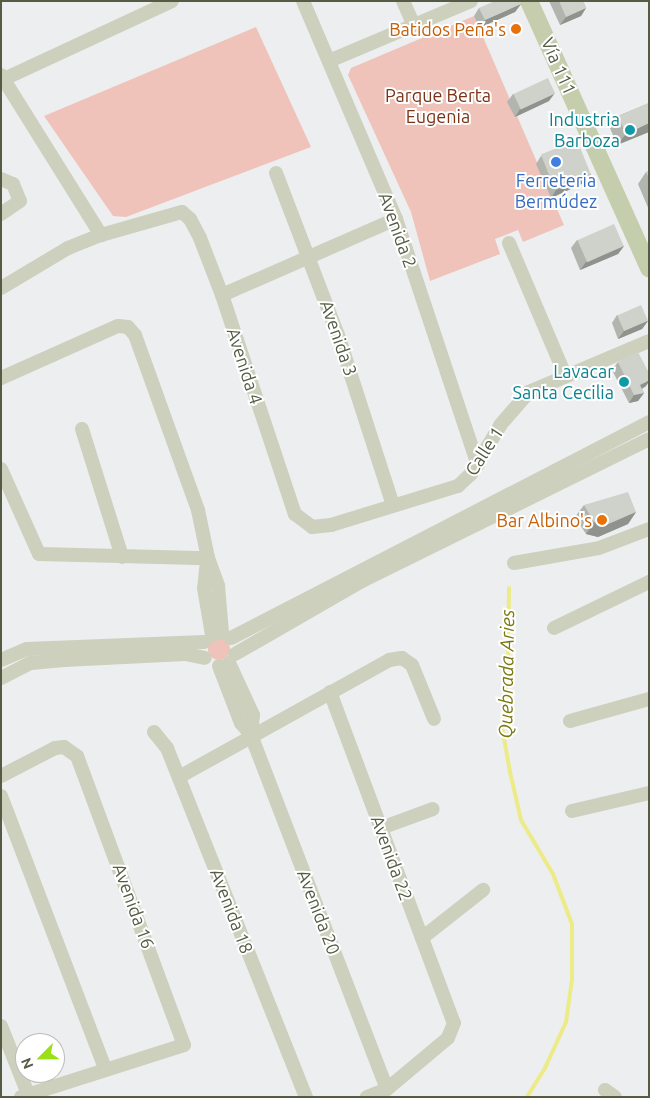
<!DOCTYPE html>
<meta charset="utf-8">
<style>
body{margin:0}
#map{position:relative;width:650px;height:1098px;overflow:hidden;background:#edeef0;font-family:Ubuntu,sans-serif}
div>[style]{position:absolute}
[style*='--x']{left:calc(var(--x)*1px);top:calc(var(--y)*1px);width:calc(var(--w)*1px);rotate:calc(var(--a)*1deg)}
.green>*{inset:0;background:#efc3ba}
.round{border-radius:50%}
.stream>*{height:4px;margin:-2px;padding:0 2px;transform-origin:2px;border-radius:2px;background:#eceb87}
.minor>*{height:14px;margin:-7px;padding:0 7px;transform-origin:7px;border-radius:7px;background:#ccd0bd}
.major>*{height:18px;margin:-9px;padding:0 9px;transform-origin:9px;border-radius:9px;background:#c4cdac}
.wall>*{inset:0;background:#b1b5ae}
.shaded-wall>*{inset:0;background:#90938d}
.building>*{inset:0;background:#ced2ca;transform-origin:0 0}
.dots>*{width:14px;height:14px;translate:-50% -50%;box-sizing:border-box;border:2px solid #fff;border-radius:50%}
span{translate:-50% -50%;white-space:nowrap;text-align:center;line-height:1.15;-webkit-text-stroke:4px #fff;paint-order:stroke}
.food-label{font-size:18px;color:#c56008}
.right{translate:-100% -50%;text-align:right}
.street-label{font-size:18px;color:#555b45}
.park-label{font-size:18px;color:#7c3216}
.culture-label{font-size:18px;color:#0d838f}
.shop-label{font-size:18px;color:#366cbe}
.water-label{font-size:19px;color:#7b790d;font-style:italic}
.frame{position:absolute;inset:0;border:2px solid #555b45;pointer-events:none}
.north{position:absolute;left:15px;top:1033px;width:50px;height:50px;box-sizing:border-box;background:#fff;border:1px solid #bbbdb5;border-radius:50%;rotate:247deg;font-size:14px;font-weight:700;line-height:20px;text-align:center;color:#555b45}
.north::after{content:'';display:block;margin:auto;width:18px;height:22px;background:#9be017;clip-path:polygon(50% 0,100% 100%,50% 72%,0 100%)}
</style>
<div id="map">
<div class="green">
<i style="clip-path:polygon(474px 16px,564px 225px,523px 242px,518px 230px,495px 239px,500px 254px,430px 281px,411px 212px,348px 75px,351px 68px)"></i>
<i style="clip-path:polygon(256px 27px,311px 147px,126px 217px,113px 216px,44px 116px)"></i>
<i class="round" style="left:208px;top:638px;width:22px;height:22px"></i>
</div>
<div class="stream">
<i style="--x:509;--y:588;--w:85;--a:90.7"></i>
<i style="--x:508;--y:673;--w:54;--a:96.3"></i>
<i style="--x:502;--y:727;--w:46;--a:79.9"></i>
<i style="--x:510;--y:772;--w:49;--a:77.1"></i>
<i style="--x:521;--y:820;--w:63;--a:59.3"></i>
<i style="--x:553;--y:874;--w:53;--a:69.2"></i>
<i style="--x:572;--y:924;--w:55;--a:90"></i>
<i style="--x:572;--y:979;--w:43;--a:97.9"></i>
<i style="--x:566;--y:1022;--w:51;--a:114.5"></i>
<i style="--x:545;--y:1068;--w:34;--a:122"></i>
</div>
<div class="minor">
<i style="--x:303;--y:1;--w:237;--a:66.9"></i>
<i style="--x:396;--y:219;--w:259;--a:71.6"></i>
<i style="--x:403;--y:1;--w:27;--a:66"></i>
<i style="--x:329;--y:61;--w:154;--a:-22.9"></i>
<i style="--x:1;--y:75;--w:189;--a:58"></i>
<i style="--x:4;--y:79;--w:185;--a:-24.9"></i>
<i style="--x:276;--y:173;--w:173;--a:69.1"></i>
<i style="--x:338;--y:335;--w:179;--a:72.1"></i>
<i style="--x:1;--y:179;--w:13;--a:23"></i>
<i style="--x:13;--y:184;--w:18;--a:68"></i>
<i style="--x:20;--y:201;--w:23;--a:146"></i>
<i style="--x:509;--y:243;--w:143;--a:67"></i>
<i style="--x:1;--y:288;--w:78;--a:-30.8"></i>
<i style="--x:68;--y:248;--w:35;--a:-22"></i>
<i style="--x:101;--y:235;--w:84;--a:-15.9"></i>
<i style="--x:182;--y:212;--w:11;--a:41"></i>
<i style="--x:190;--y:219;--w:21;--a:62"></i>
<i style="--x:200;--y:238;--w:61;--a:68.9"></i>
<i style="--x:222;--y:295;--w:231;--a:71.6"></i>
<i style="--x:295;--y:514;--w:21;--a:37"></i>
<i style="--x:312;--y:527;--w:19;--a:-6"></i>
<i style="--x:331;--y:525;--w:133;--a:-17.1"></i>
<i style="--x:458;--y:486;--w:18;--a:-43"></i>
<i style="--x:471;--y:474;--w:58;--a:-59"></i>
<i style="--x:501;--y:424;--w:43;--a:-48.8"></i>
<i style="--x:529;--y:392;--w:130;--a:-23"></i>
<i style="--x:222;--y:295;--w:190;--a:-23.6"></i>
<i style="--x:1;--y:378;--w:128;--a:-24"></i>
<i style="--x:118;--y:326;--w:10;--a:6"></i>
<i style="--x:128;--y:327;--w:11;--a:49"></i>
<i style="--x:135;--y:335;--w:186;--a:70.2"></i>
<i style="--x:198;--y:510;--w:49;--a:78.2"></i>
<i style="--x:208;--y:558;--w:30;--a:70"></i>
<i style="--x:218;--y:586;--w:47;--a:85.1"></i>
<i style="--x:82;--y:429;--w:134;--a:72.6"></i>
<i style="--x:1;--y:469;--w:93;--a:65.9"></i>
<i style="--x:39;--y:554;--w:169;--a:1.4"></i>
<i style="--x:207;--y:561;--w:27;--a:96"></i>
<i style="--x:204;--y:588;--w:48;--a:80.3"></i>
<i style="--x:514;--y:563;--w:86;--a:-10"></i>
<i style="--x:599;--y:548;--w:53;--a:-20.8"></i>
<i style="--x:554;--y:628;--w:106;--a:-25.8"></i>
<i style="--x:231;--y:638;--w:471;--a:-27.3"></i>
<i style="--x:235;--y:654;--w:146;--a:-29.9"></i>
<i style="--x:362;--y:581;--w:320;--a:-26.3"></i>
<i style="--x:1;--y:660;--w:28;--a:-23"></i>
<i style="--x:27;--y:649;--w:177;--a:-2.3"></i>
<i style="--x:229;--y:663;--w:57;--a:65.2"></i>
<i style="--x:253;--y:715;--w:20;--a:96"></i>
<i style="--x:219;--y:666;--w:61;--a:68.9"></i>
<i style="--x:241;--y:723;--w:16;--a:50"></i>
<i style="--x:251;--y:735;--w:379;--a:69"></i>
<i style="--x:1;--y:678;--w:34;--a:-27"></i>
<i style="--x:31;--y:663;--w:33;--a:-5"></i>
<i style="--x:64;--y:660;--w:121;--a:-2.8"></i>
<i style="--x:185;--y:654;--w:20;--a:11"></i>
<i style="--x:330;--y:692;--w:353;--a:69.5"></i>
<i style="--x:454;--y:1023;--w:16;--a:112"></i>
<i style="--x:448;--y:1038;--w:80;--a:140.1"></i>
<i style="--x:387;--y:1089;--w:22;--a:158"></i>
<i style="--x:570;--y:721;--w:82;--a:-15.6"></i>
<i style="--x:154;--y:732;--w:21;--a:51"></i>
<i style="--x:167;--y:748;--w:376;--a:68.3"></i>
<i style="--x:1;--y:776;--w:61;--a:-27.4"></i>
<i style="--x:55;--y:748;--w:9;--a:-6"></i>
<i style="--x:64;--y:747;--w:16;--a:35"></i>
<i style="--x:77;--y:756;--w:308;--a:69.7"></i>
<i style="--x:184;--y:1045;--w:171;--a:162.3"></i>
<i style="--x:179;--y:777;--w:240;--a:-29.1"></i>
<i style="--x:389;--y:660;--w:13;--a:-9"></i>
<i style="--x:402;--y:658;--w:12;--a:35"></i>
<i style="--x:412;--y:665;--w:58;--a:67.8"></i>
<i style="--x:1;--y:796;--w:291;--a:69.1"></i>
<i style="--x:572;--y:811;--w:79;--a:-13.2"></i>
<i style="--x:381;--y:828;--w:55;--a:-20.1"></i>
<i style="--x:422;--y:938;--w:78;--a:-38.2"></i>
<i style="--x:1;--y:1026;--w:73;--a:68.3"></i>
<i style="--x:605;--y:1090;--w:12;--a:35"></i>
</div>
<div class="major">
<i style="--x:529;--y:1;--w:293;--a:65.8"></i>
</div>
<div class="wall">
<i style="clip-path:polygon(549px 1px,583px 1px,586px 8px,581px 16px,560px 25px)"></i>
<i style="clip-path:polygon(521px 4px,515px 12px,479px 28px,474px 16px,479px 8px)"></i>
<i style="clip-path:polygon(513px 94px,549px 101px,515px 117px,507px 102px)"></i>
<i style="clip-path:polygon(649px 103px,649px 132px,617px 145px,610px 128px,618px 116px)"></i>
<i style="clip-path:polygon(541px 156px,591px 174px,586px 182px,551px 198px,536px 164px)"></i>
<i style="clip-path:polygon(649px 171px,649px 210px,638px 184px,646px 172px)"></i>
<i style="clip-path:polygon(577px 240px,624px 246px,618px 254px,580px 270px,571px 248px)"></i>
<i style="clip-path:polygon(617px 315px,648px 321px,642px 329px,618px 339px,612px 323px)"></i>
<i style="clip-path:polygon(618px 362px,646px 386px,642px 389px,644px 393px,638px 401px,629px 403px,612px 370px)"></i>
<i style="clip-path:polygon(584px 505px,636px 512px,628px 524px,598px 537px,586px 534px,575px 517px)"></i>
</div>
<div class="shaded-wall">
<i style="clip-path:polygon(521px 4px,515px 12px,479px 28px,485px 20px)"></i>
<i style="clip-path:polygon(586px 8px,581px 16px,560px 25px,566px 17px)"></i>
<i style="clip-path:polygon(555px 93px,549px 101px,515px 117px,520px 109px)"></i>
<i style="clip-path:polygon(649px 123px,649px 132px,617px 145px,626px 134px)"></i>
<i style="clip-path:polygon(591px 174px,586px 182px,551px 198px,556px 190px)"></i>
<i style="clip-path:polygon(624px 246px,618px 254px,580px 270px,586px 262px)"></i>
<i style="clip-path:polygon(648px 321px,642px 329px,618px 339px,624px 331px)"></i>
<i style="clip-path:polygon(649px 380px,649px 382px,646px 386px,635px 393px,640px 385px)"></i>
<i style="clip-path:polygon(644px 393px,638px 401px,629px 403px,634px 395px)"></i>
<i style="clip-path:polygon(636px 512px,628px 524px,598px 537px,586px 534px,594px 522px)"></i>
</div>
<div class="building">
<i style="clip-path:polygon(495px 1px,519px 1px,521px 4px,485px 20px,479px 8px)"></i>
<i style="clip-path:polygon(559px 1px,583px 1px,586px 8px,566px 17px)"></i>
<i style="left:548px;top:78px;width:17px;height:38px;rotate:65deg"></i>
<i style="clip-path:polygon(649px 103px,649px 123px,626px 134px,618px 116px)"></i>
<i style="left:577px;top:140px;width:37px;height:39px;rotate:68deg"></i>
<i style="clip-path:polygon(649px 171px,649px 178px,646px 172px)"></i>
<i style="left:614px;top:224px;width:24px;height:40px;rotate:66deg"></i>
<i style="left:641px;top:305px;width:17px;height:26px;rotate:66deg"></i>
<i style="clip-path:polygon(638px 352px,649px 373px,649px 380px,640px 385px,644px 393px,634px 395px,618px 362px)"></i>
<i style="clip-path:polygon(628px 492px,636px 512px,606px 525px,594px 522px,584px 505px)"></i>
</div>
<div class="dots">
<i style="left:516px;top:29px;background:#e8710a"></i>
<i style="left:630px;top:130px;background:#0f9aa8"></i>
<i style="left:556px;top:162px;background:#3f7fe0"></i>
<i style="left:624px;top:382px;background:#0f9aa8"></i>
<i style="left:602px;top:520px;background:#e8710a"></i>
</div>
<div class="food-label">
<span class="right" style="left:506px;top:29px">Batidos Peña's</span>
<span class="right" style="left:592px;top:520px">Bar Albino's</span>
</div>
<div class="street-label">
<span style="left:559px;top:66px;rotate:66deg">Vía 111</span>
<span style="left:398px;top:230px;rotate:70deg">Avenida 2</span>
<span style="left:339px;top:338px;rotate:71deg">Avenida 3</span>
<span style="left:245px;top:366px;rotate:72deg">Avenida 4</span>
<span style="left:484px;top:451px;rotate:-57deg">Calle 1</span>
<span style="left:392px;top:858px;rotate:70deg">Avenida 22</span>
<span style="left:134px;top:906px;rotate:70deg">Avenida 16</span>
<span style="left:232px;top:911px;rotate:69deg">Avenida 18</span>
<span style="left:319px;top:912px;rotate:69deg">Avenida 20</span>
</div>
<div class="park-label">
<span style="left:438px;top:106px">Parque Berta<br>Eugenia</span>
</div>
<div class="culture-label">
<span class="right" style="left:620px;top:130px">Industria<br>Barboza</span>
<span class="right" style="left:614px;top:382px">Lavacar<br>Santa Cecilia</span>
</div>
<div class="shop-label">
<span style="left:556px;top:191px">Ferreteria<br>Bermúdez</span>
</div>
<div class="water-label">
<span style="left:507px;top:674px;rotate:-89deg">Quebrada Aries</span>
</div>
<div class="frame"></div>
<div class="north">N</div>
</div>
